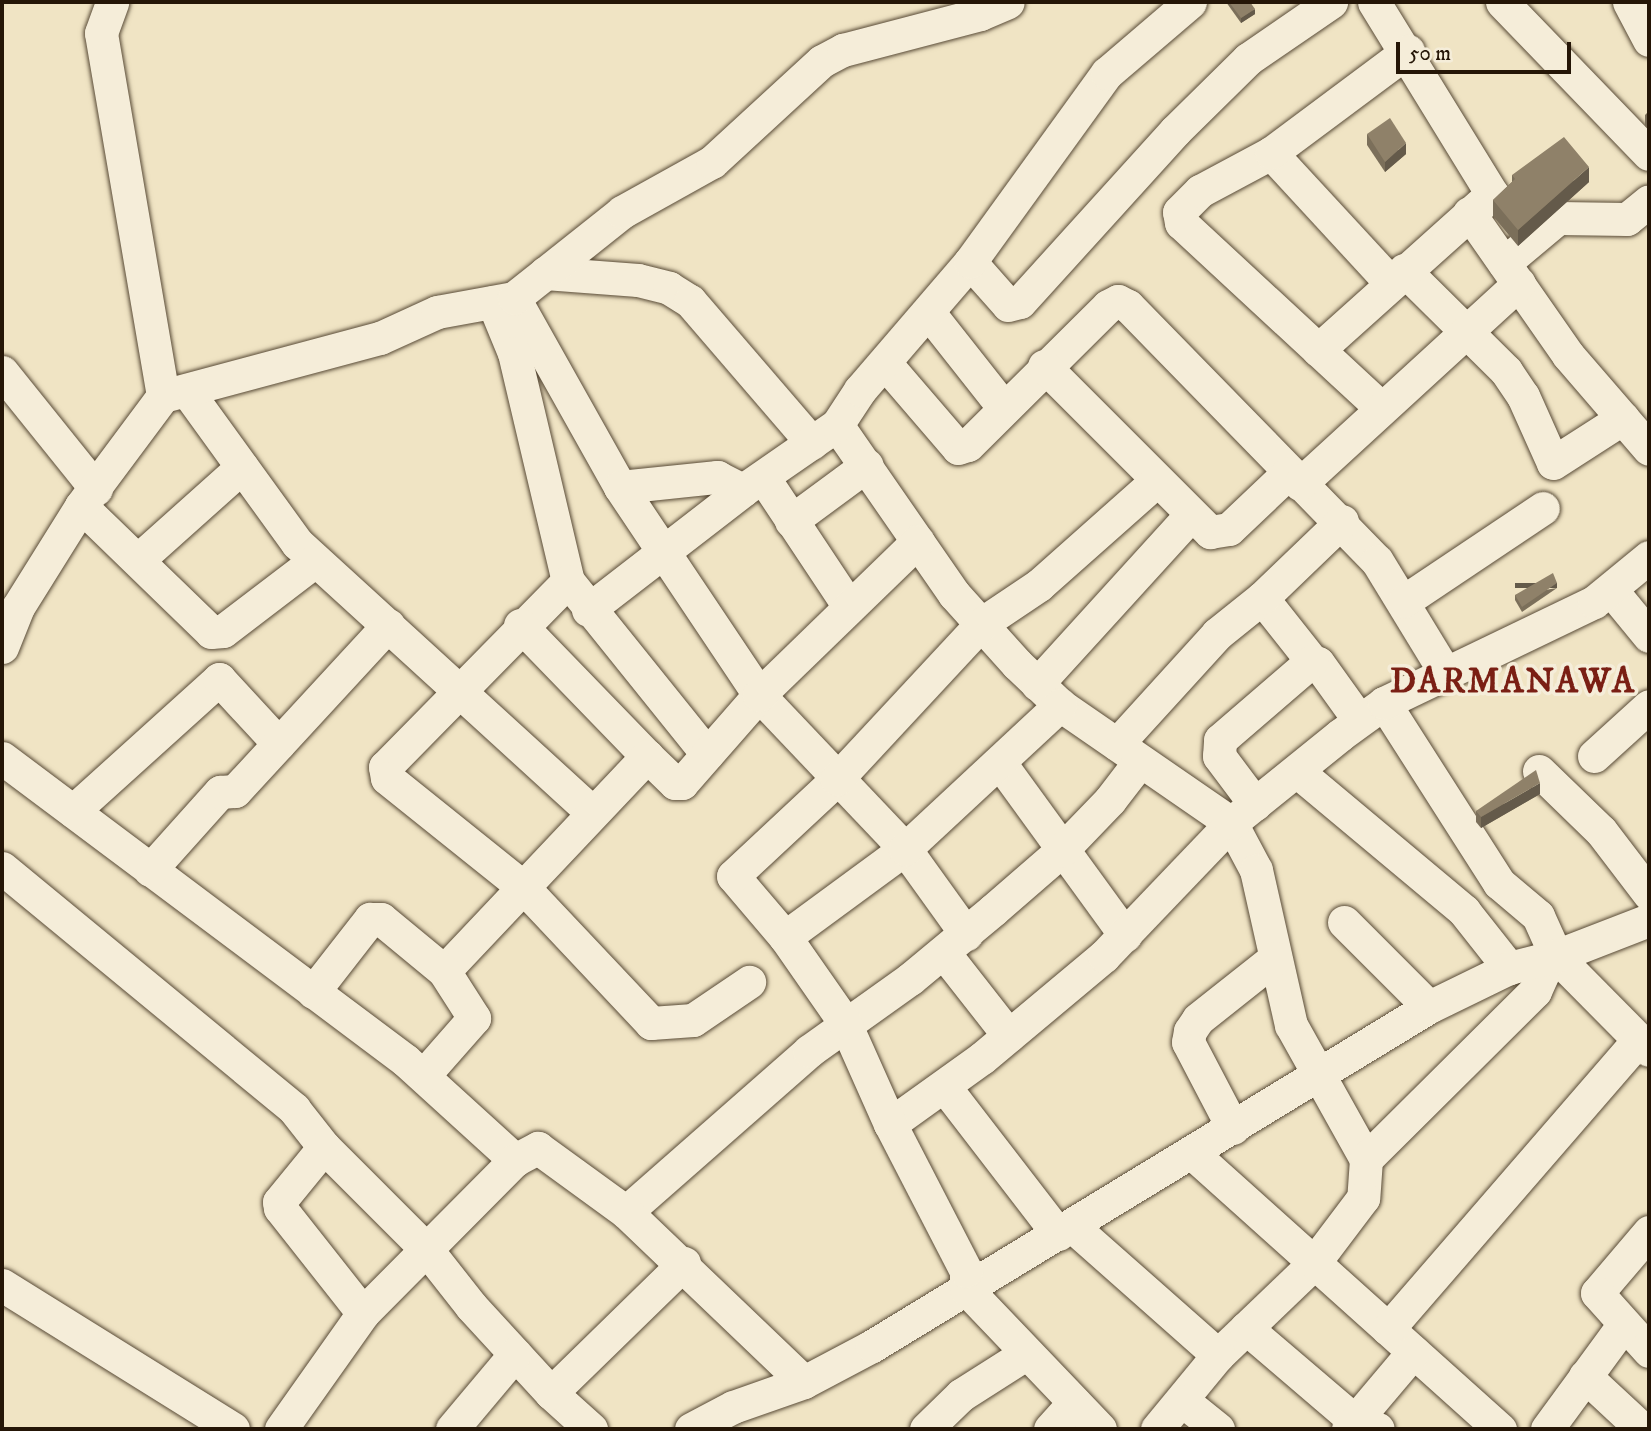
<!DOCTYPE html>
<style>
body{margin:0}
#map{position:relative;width:1651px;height:1431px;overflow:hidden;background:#f0e4c4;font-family:"IM FELL DW Pica",serif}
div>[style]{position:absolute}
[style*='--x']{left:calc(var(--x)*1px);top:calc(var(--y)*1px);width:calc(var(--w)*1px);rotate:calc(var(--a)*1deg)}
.roads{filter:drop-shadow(0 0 2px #584a36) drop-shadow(0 0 2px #584a36)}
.minor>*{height:33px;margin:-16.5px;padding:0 16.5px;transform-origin:16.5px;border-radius:16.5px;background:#f5edd9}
.wall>*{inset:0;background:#7b6f5a}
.shaded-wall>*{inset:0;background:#645a4a;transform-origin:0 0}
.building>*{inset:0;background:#8f8169}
span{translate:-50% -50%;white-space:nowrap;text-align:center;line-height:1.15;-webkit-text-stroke:7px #f5edd9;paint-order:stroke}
.district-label{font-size:35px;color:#7a1f14;font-weight:700;letter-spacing:2px}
.frame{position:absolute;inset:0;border:4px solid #251607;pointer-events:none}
.scale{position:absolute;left:1396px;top:42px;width:175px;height:32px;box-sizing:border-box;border:4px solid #251607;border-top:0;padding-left:9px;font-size:21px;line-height:24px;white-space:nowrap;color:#251607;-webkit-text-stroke:5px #f5edd9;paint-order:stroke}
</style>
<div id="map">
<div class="roads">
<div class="minor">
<i style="--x:1502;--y:2;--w:211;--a:46"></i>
<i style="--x:1629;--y:2;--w:43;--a:62.2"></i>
<i style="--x:1271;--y:153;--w:177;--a:47.3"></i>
<i style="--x:1469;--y:213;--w:173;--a:55.1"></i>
<i style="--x:1568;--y:355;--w:124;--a:49.2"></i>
<i style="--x:970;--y:262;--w:57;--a:48.5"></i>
<i style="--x:1008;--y:305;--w:12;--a:-14"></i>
<i style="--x:1020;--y:302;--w:231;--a:-47.8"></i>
<i style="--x:1175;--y:131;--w:103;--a:-44.6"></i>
<i style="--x:1248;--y:59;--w:101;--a:-34.5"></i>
<i style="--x:1504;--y:263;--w:70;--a:-39.8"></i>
<i style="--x:1558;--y:218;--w:69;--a:0.8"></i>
<i style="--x:1627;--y:219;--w:28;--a:-39"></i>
<i style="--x:1404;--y:270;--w:144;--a:44.7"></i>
<i style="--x:1506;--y:371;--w:30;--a:56"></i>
<i style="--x:1523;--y:396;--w:73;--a:65.9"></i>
<i style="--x:1553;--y:463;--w:83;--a:-32.7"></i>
<i style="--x:545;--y:273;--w:93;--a:4.3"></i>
<i style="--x:638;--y:280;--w:32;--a:14"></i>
<i style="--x:669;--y:288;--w:25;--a:32"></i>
<i style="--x:690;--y:301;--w:187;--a:49.3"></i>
<i style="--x:514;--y:298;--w:217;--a:60.7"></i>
<i style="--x:620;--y:487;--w:250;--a:56.2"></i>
<i style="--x:759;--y:695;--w:212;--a:46.5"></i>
<i style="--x:905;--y:849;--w:105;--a:54.3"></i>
<i style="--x:493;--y:302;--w:55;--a:67.6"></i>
<i style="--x:514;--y:353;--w:234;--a:76.7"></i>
<i style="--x:568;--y:581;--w:222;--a:51.2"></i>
<i style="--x:929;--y:313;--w:121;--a:51.7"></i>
<i style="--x:1318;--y:350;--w:234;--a:-41.9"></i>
<i style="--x:1492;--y:194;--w:225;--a:-121.6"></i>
<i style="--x:885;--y:363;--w:112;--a:49.3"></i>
<i style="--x:958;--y:448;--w:10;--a:-17"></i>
<i style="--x:968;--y:445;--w:197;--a:-44.8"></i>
<i style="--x:1108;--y:306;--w:11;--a:-27"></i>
<i style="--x:1118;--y:301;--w:11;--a:27"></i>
<i style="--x:1128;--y:306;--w:356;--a:45.7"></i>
<i style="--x:1377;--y:561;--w:132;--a:58.6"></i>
<i style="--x:1044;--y:366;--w:235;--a:45"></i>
<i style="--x:1210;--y:532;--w:19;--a:-9"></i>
<i style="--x:1229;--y:529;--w:81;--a:-43.5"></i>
<i style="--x:2;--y:372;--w:150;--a:51.2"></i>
<i style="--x:187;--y:391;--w:188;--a:54.1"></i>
<i style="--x:297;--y:543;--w:399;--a:42.4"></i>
<i style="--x:163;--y:396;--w:225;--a:-15"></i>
<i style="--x:380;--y:338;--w:63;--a:-24.5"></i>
<i style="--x:437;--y:312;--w:78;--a:-10.3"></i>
<i style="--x:514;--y:298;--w:138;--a:-38.5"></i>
<i style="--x:622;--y:212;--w:103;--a:-29.1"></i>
<i style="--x:712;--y:162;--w:149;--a:-42.6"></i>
<i style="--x:822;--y:61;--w:24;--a:-28"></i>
<i style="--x:843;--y:50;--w:142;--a:-14.7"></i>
<i style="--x:980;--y:14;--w:30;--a:-23"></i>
<i style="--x:1380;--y:407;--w:271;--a:-137.2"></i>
<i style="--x:1181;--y:223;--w:11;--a:-100"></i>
<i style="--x:1179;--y:212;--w:30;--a:-45"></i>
<i style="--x:1200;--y:191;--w:81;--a:-28.2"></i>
<i style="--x:1271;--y:153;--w:171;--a:-36.7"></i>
<i style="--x:837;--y:425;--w:206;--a:55.3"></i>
<i style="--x:954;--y:594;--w:94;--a:48"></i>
<i style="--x:1017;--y:664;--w:59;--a:43.6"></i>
<i style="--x:1060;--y:705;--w:208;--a:34.6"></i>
<i style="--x:1231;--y:823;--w:53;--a:62"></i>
<i style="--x:1256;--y:870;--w:159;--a:77.3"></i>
<i style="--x:1291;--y:1025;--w:154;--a:60.8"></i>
<i style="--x:1366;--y:1159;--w:39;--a:94"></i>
<i style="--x:1363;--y:1198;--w:83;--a:127.1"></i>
<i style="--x:1313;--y:1264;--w:132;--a:136.2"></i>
<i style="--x:1218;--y:1355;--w:96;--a:129.5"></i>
<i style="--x:763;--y:477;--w:154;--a:56.4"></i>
<i style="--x:1300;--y:484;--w:297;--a:-42.5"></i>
<i style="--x:620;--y:487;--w:98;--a:-5.9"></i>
<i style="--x:717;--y:477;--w:29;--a:27"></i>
<i style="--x:81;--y:506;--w:181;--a:44.1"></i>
<i style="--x:211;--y:632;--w:12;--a:-5"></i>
<i style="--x:223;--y:631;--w:116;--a:-37.3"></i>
<i style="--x:791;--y:521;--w:94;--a:-36.4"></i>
<i style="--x:139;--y:559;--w:138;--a:-41.8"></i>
<i style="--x:568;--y:581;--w:261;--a:134.5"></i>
<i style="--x:385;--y:767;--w:11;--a:80"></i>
<i style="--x:387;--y:778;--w:174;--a:38.7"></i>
<i style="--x:523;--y:887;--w:187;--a:46.7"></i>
<i style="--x:651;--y:1023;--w:42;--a:-4.1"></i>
<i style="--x:693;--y:1020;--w:68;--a:-34.2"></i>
<i style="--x:1612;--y:591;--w:58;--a:50.6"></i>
<i style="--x:1262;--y:598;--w:80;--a:51.6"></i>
<i style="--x:1312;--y:661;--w:6;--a:18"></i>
<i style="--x:1318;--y:663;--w:70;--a:54.3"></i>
<i style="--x:1404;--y:601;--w:167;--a:-33.8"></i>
<i style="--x:588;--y:610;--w:196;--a:-37.7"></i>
<i style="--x:743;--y:490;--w:114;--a:-34.7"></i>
<i style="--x:837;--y:425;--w:42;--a:-56.7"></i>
<i style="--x:860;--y:390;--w:169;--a:-49.3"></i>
<i style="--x:970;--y:262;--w:233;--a:-54.1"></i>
<i style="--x:1107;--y:73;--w:109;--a:-40.5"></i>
<i style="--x:520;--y:625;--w:182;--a:45.9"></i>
<i style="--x:647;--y:756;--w:39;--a:44"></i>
<i style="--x:675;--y:783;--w:7;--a:0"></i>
<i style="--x:682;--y:783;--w:117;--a:-48.8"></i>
<i style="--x:759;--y:695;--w:221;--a:-44.1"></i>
<i style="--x:2;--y:647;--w:43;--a:-68.2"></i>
<i style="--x:18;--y:607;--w:119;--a:-58"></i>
<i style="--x:81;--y:506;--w:137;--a:-53.3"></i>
<i style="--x:163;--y:396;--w:368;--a:-99.7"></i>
<i style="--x:101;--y:33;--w:33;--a:-70"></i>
<i style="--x:1037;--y:684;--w:229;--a:-47.7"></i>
<i style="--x:1384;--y:703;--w:214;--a:57.4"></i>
<i style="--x:1499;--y:883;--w:51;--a:40.2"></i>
<i style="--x:1538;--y:916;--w:44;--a:65.8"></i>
<i style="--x:1556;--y:956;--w:132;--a:45.3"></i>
<i style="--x:1117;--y:744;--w:149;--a:-47.7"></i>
<i style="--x:1217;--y:634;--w:58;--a:-38.7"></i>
<i style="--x:1262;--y:598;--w:111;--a:-43.9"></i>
<i style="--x:1594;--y:756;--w:74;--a:-42.3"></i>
<i style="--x:2;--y:758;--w:504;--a:36.85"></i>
<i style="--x:405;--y:1060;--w:149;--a:42.3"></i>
<i style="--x:1000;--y:763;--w:213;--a:54"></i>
<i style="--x:1539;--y:771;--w:86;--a:44.1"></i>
<i style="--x:1601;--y:831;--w:79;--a:52.7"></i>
<i style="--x:1298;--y:772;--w:217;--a:39.9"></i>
<i style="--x:1464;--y:911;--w:73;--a:51.7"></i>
<i style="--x:1255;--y:804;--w:60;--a:-126.9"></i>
<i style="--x:1219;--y:756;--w:16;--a:-86"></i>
<i style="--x:1220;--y:740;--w:121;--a:-40.7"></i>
<i style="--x:73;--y:811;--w:197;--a:-42.1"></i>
<i style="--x:219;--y:679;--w:88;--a:47.3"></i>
<i style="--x:2;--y:868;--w:379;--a:39.5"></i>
<i style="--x:294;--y:1109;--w:48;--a:51.7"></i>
<i style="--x:324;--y:1147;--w:146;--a:45"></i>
<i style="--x:427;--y:1250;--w:71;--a:51.8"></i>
<i style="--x:471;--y:1306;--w:118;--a:47.4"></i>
<i style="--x:551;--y:1393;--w:54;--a:42"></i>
<i style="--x:150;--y:870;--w:105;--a:-48.1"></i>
<i style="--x:220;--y:792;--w:15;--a:-4"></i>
<i style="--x:235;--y:791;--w:226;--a:-47.3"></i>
<i style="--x:1344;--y:922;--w:120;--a:45"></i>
<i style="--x:785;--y:937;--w:149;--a:-36.3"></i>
<i style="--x:905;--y:849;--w:212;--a:-42.9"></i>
<i style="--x:944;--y:953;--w:105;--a:51.9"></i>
<i style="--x:444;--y:971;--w:296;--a:-46.6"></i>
<i style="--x:313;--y:992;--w:93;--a:-52"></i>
<i style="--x:370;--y:919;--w:11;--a:0"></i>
<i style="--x:381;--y:919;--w:82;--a:39.5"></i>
<i style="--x:444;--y:971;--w:56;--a:57.4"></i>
<i style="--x:474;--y:1018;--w:76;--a:131.3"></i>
<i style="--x:944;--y:1086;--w:187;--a:52.4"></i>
<i style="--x:890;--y:1124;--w:113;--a:-35.7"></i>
<i style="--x:982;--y:1058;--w:159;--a:-39.9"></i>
<i style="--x:1104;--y:956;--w:184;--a:-46.3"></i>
<i style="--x:1231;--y:823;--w:140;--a:-38.9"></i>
<i style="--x:1340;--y:735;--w:54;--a:-36"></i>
<i style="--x:1384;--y:703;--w:233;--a:-25.7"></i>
<i style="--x:1594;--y:602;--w:71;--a:-39.3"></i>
<i style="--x:1233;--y:1128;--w:97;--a:-117.6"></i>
<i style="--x:1188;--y:1042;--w:11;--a:-80"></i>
<i style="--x:1190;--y:1031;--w:14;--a:-56"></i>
<i style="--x:1198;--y:1019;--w:98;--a:-38.4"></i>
<i style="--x:324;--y:1147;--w:71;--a:129.3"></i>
<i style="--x:279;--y:1202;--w:6;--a:81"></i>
<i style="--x:280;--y:1208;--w:134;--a:51.7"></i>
<i style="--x:1192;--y:1153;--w:414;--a:41.9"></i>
<i style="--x:1366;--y:1159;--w:238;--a:-44.8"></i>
<i style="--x:1535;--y:991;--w:17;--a:-66"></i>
<i style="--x:1542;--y:975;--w:15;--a:-94"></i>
<i style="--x:626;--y:1212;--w:244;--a:-41.3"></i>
<i style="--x:809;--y:1051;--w:124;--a:-35.5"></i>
<i style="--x:910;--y:979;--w:108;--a:-39.7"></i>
<i style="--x:993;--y:910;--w:90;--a:-40.9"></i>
<i style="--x:1061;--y:851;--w:71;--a:-46.1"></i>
<i style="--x:1110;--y:800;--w:49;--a:-52.4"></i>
<i style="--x:1072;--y:1226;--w:195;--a:41.5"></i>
<i style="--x:1649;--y:1232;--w:80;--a:130.4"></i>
<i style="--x:1597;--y:1293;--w:78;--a:48.1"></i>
<i style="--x:2;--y:1285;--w:272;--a:31.9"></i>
<i style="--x:1246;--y:1328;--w:143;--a:40.5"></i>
<i style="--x:1355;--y:1421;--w:24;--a:19"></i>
<i style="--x:1388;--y:1329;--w:382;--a:-49.1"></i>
<i style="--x:1585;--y:1376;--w:78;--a:42.9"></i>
<i style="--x:551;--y:1393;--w:186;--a:-44.3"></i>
<i style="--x:1183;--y:1401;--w:45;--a:38.7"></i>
<i style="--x:281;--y:1429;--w:142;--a:-54.7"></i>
<i style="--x:363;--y:1313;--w:216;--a:-45.2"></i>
<i style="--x:515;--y:1160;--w:26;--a:-28"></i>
<i style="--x:538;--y:1148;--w:109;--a:36"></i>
<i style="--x:626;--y:1212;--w:246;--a:43.7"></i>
<i style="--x:452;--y:1429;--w:98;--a:-50"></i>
<i style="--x:691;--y:1429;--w:47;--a:-27.6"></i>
<i style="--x:733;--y:1407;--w:75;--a:-19.4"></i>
<i style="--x:804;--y:1382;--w:77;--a:-27.9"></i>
<i style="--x:872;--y:1346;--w:652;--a:-31.33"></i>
<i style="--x:1429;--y:1007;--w:89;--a:-26"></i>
<i style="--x:1509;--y:968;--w:49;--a:-14.3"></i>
<i style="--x:1556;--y:956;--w:100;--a:-21.2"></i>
<i style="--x:926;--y:1429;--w:49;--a:-44.2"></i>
<i style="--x:961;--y:1395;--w:78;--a:-32.5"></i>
<i style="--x:1050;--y:1429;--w:36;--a:-48"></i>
<i style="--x:1100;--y:1429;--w:194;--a:-133.7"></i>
<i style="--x:966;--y:1289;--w:18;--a:-90"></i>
<i style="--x:966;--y:1271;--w:165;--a:-117.3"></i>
<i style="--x:890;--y:1124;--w:111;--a:-114"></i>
<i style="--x:845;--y:1023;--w:105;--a:-124.9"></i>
<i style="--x:785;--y:937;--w:80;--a:-130.4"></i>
<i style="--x:733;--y:876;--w:142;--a:-43"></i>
<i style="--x:837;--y:779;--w:212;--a:-47.1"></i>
<i style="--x:981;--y:624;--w:70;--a:-33.9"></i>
<i style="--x:1039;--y:585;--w:155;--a:-41.6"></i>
<i style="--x:1348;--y:1429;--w:101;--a:-49.8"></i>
<i style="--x:1547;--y:1429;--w:129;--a:-53.8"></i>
</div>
</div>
<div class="wall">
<i style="clip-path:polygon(1226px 2px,1250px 2px,1255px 14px,1241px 23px)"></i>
<i style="clip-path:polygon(1649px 111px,1649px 129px,1645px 126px,1645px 115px)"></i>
<i style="clip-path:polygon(1367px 134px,1406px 154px,1385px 172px,1367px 145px)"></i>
<i style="clip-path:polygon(1512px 175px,1589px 182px,1518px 246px,1493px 216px,1493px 200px,1512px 182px)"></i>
<i style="clip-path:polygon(1557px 588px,1522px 612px,1515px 600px,1515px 595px)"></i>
<i style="clip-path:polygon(1540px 794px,1481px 828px,1476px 822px,1476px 811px)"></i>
</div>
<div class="shaded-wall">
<i style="clip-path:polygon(1255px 9px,1255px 14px,1241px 23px,1241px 18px)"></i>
<i style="clip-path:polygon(1406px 143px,1406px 154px,1385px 172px,1385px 162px)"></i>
<i style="clip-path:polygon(1589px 167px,1589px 182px,1518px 246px,1518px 230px)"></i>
<i style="left:1557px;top:583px;width:5px;height:42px;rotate:90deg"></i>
<i style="clip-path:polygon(1540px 783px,1540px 794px,1481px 828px,1481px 817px)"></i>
</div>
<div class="building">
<i style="clip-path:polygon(1229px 2px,1250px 2px,1255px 9px,1241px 18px)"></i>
<i style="clip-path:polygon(1390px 118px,1406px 143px,1385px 162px,1367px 134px)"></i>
<i style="clip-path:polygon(1564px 137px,1589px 167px,1518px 230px,1493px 200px,1515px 179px,1512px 175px)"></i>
<i style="clip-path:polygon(1553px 573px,1557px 583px,1522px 607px,1515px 595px)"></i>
<i style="clip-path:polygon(1536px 770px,1540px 783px,1481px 817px,1476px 811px)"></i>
</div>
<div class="district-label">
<span style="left:1513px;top:682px">DARMANAWA</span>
</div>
<div class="frame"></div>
<div class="scale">50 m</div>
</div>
